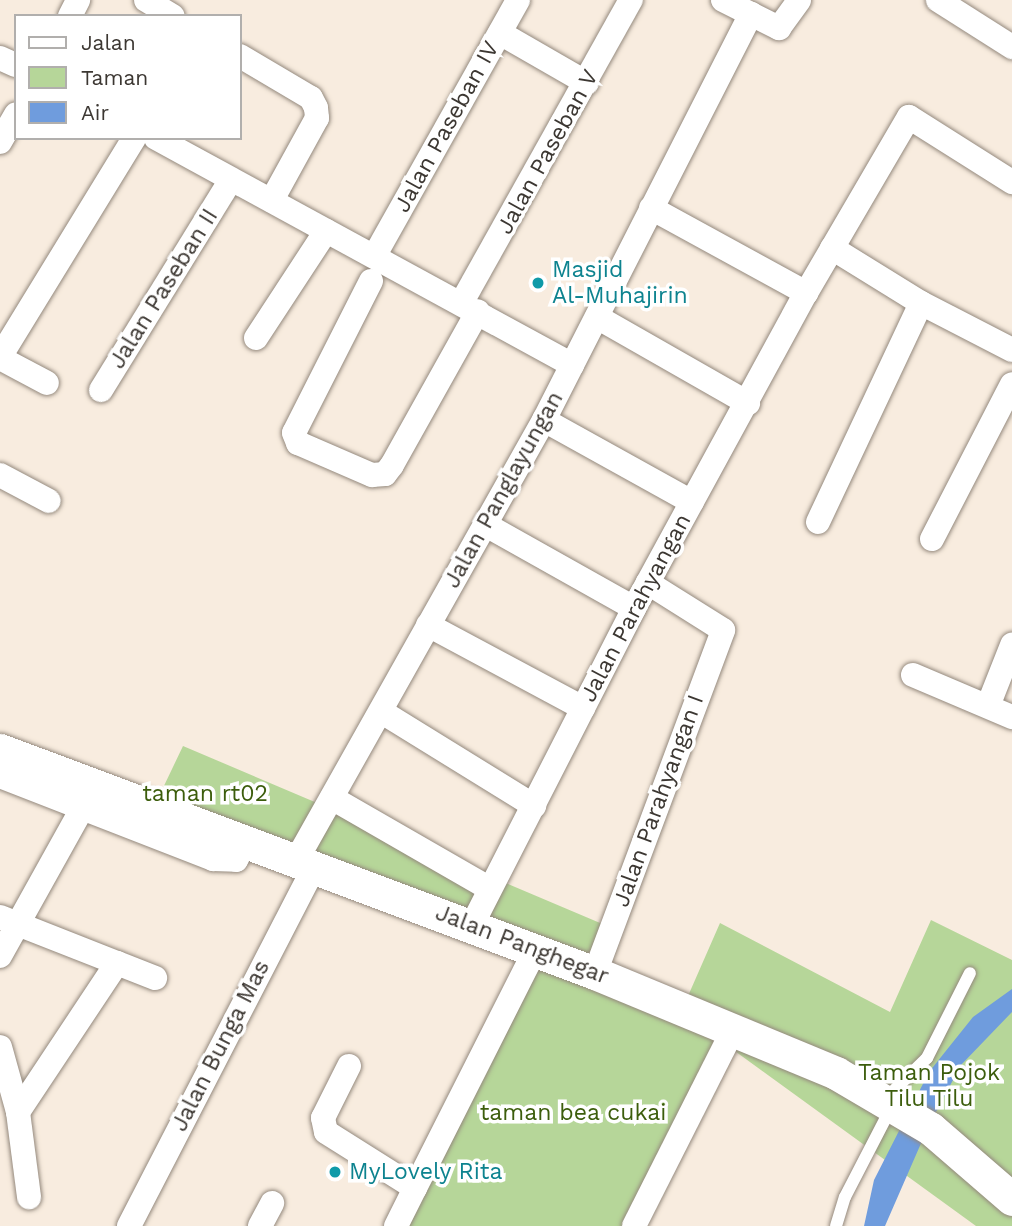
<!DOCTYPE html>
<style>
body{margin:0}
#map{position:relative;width:1012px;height:1226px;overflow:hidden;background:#f8ecdf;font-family:"Work Sans",sans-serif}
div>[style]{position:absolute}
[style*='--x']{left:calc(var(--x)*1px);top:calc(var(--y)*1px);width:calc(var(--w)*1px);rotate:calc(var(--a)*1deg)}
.green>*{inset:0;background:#b6d699}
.water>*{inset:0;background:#6f9cdd}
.roads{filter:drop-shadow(0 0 2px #94897d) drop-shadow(0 0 2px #94897d)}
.lane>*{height:12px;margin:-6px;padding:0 6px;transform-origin:6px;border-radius:6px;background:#fff}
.street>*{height:24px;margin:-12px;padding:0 12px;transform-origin:12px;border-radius:12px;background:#fff}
.secondary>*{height:33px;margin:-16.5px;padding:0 16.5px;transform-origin:16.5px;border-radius:16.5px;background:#fff}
.dots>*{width:19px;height:19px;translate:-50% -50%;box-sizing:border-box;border:4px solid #fff;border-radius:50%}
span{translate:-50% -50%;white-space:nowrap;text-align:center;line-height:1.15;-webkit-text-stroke:7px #fff;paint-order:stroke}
.street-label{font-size:23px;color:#3c3732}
.culture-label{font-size:23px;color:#0d838f}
.left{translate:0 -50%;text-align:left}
.park-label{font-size:23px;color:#3c5d0c}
.legend{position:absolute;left:14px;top:14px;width:228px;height:126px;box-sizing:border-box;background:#fff;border:2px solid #b1afad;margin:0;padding:9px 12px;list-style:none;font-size:21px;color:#3c3732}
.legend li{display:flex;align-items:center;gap:14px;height:35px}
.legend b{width:35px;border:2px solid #b1afad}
</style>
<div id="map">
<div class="green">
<i style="clip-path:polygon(183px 746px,619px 931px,609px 964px,688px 996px,720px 923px,890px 1012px,931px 920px,1012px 960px,1012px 1226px,976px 1226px,728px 1046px,635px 1226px,388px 1226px,539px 953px,151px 813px)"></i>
</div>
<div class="water">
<i style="clip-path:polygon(1012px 989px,1012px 1012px,961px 1065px,929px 1125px,885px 1226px,864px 1226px,874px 1180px,929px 1072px,973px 1017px)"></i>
</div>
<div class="roads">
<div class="lane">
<i style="--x:885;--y:1099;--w:59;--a:-44.3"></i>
<i style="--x:927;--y:1058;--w:95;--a:-63.2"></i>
<i style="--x:836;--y:1226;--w:30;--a:-73"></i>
<i style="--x:845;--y:1197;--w:100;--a:-62.7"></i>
</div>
<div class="street">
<i style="--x:146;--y:0;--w:31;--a:31"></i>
<i style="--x:723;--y:0;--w:63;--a:26.6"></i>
<i style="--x:779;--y:28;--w:34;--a:-54"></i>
<i style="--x:938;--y:0;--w:88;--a:32.4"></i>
<i style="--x:70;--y:16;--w:18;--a:-63"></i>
<i style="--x:500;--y:33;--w:100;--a:29.9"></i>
<i style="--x:240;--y:56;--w:82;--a:30.6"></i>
<i style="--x:311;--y:98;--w:11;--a:63"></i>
<i style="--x:316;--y:108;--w:10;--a:84"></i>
<i style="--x:317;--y:118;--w:94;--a:118.8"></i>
<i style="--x:0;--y:58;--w:17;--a:24"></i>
<i style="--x:156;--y:138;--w:474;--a:28.6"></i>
<i style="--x:0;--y:142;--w:32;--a:-60"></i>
<i style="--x:651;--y:208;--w:177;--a:28.7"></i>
<i style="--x:832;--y:248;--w:105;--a:31.7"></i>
<i style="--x:921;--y:303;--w:102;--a:27.3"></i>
<i style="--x:375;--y:255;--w:292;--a:-60.7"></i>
<i style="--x:371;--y:281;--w:170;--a:116.9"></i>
<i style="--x:294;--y:433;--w:11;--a:68"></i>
<i style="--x:298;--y:443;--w:81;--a:23.4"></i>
<i style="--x:372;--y:475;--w:13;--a:-4"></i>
<i style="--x:385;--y:474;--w:11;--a:-52"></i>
<i style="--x:392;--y:465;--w:176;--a:-60.8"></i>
<i style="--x:462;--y:302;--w:346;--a:-60.8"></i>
<i style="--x:597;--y:317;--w:174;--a:29.7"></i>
<i style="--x:256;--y:338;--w:128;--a:-56.8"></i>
<i style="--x:0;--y:357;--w:257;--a:-58.5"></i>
<i style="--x:0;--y:358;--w:53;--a:28"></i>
<i style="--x:101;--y:390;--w:246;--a:-58.3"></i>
<i style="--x:544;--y:420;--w:169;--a:29"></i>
<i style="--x:0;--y:475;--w:55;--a:28"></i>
<i style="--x:818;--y:522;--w:242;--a:-64.8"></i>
<i style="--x:486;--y:525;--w:170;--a:29.3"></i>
<i style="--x:932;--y:539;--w:174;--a:-62.7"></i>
<i style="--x:428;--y:625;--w:176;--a:28.2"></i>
<i style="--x:913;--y:675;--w:108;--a:23"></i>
<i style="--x:988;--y:706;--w:66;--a:-68.5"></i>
<i style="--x:382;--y:712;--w:179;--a:31.7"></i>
<i style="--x:0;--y:776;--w:229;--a:21.3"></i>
<i style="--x:213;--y:859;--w:23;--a:2"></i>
<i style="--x:236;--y:860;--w:21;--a:-62"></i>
<i style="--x:332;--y:798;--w:182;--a:29.9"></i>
<i style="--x:297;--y:859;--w:504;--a:-60.64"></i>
<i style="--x:544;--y:420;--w:456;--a:-63"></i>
<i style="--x:0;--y:917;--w:126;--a:21.5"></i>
<i style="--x:117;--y:963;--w:179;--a:123.6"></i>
<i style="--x:472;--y:925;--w:356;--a:-62.9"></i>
<i style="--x:634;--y:608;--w:359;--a:-61.4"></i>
<i style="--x:806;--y:293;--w:204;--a:-59.7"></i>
<i style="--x:909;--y:117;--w:122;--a:32.3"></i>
<i style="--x:0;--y:956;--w:183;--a:-60.9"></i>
<i style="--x:117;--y:963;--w:41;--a:21.5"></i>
<i style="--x:595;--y:973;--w:366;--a:-69.5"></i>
<i style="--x:723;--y:630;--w:89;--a:-147.9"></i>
<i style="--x:0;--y:1047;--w:67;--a:74.5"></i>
<i style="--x:18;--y:1112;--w:86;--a:82.6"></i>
<i style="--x:349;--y:1066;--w:58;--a:116.6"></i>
<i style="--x:323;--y:1118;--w:14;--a:78"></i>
<i style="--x:326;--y:1132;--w:105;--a:32.2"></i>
<i style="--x:415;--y:1188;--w:267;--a:-63.2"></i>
<i style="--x:129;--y:1226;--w:404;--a:-62.7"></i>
<i style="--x:260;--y:1226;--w:26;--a:-62"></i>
<i style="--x:396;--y:1226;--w:42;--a:-63.4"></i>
<i style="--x:634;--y:1226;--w:222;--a:-63.2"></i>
</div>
<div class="secondary">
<i style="--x:0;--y:750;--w:635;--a:20.55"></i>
<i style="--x:595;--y:973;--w:261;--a:22.5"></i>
<i style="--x:836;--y:1073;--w:110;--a:30.5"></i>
<i style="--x:931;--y:1129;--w:107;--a:40.8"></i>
</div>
</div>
<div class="dots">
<i style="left:538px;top:283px;background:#0f9aa8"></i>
<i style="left:335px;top:1172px;background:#0f9aa8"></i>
</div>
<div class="street-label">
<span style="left:447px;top:127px;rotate:-61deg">Jalan Paseban IV</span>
<span style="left:548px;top:152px;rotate:-61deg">Jalan Paseban V</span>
<span style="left:164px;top:289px;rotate:-58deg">Jalan Paseban II</span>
<span style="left:504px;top:490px;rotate:-61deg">Jalan Panglayungan</span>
<span style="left:636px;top:608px;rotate:-62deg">Jalan Parahyangan</span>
<span style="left:659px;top:801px;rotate:-70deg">Jalan Parahyangan I</span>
<span style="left:522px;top:945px;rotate:21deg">Jalan Panghegar</span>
<span style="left:221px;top:1046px;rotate:-63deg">Jalan Bunga Mas</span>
</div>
<div class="culture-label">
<span class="left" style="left:552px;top:283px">Masjid<br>Al-Muhajirin</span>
<span class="left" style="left:349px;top:1172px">MyLovely Rita</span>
</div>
<div class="park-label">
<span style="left:205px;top:794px">taman rt02</span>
<span style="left:929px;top:1086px">Taman Pojok<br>Tilu Tilu</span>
<span style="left:573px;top:1113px">taman bea cukai</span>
</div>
<ul class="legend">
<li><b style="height:9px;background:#fff"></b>Jalan</li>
<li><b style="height:19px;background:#b6d699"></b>Taman</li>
<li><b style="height:19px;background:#6f9cdd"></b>Air</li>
</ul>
</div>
